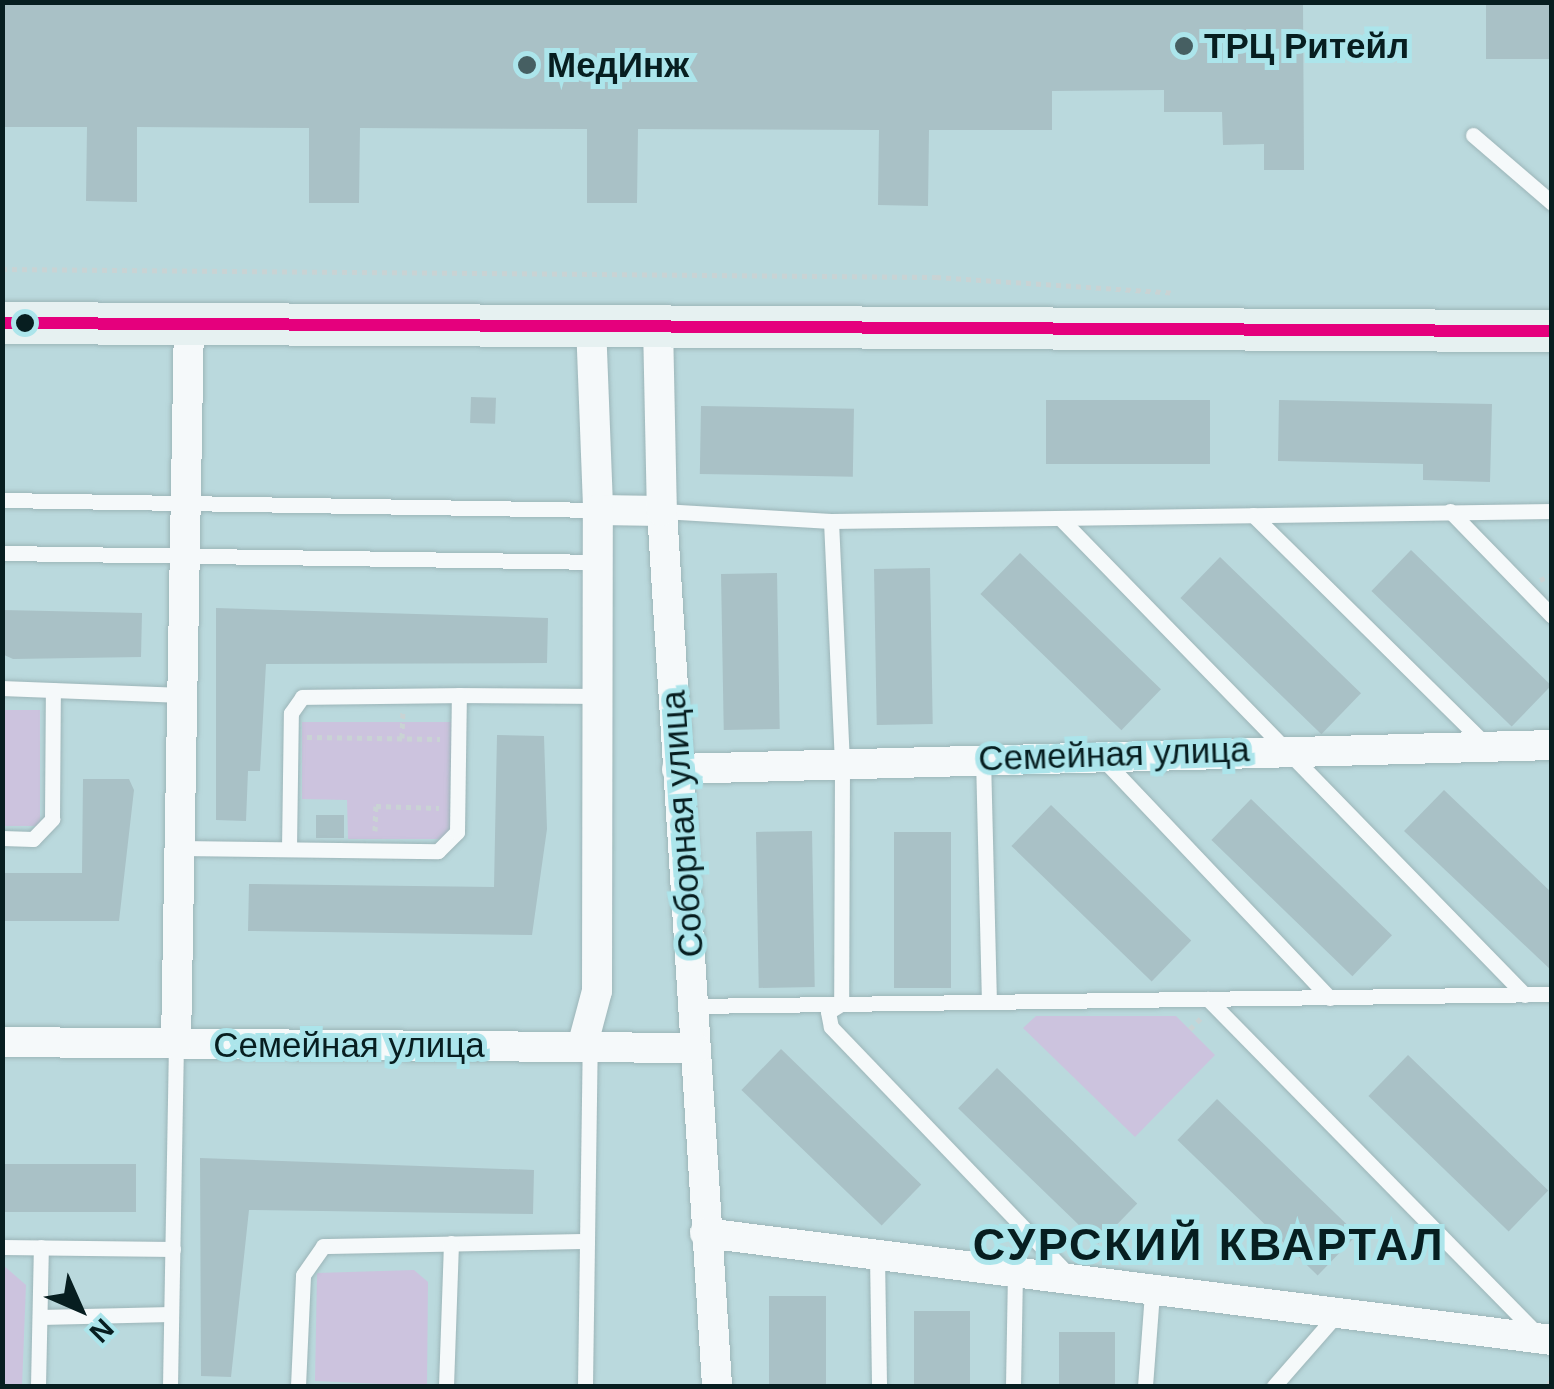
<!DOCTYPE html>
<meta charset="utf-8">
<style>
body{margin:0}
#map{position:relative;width:1554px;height:1389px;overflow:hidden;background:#bad9dd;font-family:Arial,sans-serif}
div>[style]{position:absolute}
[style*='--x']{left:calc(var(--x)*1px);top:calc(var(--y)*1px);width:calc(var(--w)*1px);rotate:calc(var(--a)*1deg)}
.green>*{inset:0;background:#ccc3de;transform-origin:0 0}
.building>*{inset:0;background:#a9c1c6;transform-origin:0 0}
.path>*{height:5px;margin-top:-2.5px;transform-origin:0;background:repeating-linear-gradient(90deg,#c9d3d4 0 5px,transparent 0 10px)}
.roads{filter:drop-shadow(0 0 2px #9cb5b8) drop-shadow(0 0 2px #9cb5b8)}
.service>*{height:15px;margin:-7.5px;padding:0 7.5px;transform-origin:7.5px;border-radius:7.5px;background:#f5f9fa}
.minor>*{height:30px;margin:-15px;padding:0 15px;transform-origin:15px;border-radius:15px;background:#f5f9fa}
.secondary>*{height:42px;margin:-21px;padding:0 21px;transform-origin:21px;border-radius:21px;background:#e6f1f1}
.bus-1>*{height:12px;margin:-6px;padding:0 6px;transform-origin:6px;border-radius:6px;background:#e5007d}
.dots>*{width:28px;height:28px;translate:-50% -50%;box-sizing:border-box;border:5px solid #ace5eb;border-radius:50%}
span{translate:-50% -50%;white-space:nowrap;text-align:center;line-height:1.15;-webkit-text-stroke:10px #ace5eb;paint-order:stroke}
.poi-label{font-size:35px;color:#071e20;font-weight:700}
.left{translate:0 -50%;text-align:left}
.street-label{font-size:35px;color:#071e20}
.district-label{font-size:45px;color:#071e20;font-weight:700;letter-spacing:2.5px}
.frame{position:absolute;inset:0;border:5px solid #071e20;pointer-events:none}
.north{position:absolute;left:30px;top:1259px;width:100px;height:100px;-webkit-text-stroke:8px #ace5eb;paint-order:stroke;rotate:135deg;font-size:28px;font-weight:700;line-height:40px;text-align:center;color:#071e20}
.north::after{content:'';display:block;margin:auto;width:35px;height:45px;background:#071e20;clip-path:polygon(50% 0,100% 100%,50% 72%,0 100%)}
</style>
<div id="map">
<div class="green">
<i style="left:3px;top:710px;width:37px;height:116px"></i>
<i style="clip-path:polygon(302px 722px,451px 722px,450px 839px,348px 839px,347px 800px,302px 799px)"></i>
<i style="clip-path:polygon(1036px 1016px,1176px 1016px,1215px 1055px,1135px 1137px,1023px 1028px)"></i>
<i style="clip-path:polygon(3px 1265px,26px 1285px,22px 1386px,3px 1386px)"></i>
<i style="clip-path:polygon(414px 1270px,428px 1282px,427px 1386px,315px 1381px,317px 1273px)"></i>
</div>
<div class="building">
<i style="clip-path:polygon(2px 2px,1303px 2px,1304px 170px,1264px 170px,1264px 144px,1223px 145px,1222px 112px,1164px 112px,1164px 90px,1052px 91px,1052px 130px,929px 130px,928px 206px,878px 205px,879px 130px,638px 129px,637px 203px,587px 203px,587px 129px,360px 128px,359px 203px,309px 203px,309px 128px,137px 127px,137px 202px,86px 201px,87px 127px,2px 127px)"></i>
<i style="left:1486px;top:2px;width:66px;height:57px"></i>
<i style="left:471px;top:397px;width:25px;height:26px;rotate:2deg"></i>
<i style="left:1046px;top:400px;width:164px;height:64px"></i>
<i style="clip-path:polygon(1279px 400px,1492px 404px,1490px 482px,1423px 480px,1423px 464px,1278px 461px)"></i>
<i style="left:701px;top:406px;width:153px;height:68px;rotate:1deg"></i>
<i style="left:1411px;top:550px;width:195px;height:57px;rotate:44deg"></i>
<i style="left:1020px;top:553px;width:196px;height:57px;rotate:44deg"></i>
<i style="left:1220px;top:557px;width:196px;height:57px;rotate:44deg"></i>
<i style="left:930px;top:568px;width:156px;height:56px;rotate:89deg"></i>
<i style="left:777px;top:573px;width:156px;height:56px;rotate:89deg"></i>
<i style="clip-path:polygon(216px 608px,548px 618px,547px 663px,266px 664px,260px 771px,248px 771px,246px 821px,216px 820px)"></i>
<i style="clip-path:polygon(2px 610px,142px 613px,141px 657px,13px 659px,2px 654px)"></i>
<i style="clip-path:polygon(497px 735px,544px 736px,547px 829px,532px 935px,248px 931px,249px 884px,494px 887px)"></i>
<i style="clip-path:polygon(83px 779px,129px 779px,134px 790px,119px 921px,2px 921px,2px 873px,82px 873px)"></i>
<i style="clip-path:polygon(1444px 790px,1552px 893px,1552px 971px,1404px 831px)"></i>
<i style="left:1251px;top:799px;width:196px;height:57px;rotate:44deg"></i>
<i style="left:1051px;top:805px;width:195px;height:57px;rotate:44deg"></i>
<i style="left:316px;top:815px;width:28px;height:23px"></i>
<i style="left:812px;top:831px;width:156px;height:56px;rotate:89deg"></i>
<i style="left:894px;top:832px;width:57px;height:156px"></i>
<i style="left:781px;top:1049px;width:195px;height:57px;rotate:44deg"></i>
<i style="left:1408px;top:1055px;width:195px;height:57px;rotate:44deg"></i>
<i style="left:997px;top:1068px;width:195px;height:56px;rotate:44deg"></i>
<i style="left:1217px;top:1099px;width:195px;height:57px;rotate:44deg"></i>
<i style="clip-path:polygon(200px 1158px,534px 1170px,533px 1214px,249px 1210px,231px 1377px,201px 1376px)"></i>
<i style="left:2px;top:1164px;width:134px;height:48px"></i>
<i style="left:769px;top:1296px;width:57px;height:90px"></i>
<i style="left:914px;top:1311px;width:56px;height:75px"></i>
<i style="left:1059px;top:1332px;width:56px;height:54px"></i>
</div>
<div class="path">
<i style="--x:2;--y:269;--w:934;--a:0.49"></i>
<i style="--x:936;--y:277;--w:239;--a:3.8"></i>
<i style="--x:1540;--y:580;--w:13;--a:-23"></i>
<i style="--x:307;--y:737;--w:133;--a:0.9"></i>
<i style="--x:402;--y:738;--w:26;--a:-88"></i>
<i style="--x:375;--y:831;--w:25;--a:-88"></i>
<i style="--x:376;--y:806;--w:63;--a:1.8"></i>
<i style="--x:1190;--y:1029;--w:17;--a:-45"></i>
<i style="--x:1549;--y:1386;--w:17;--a:-80"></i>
</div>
<div class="roads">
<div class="service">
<i style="--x:1473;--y:135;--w:104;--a:40.7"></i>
<i style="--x:2;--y:500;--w:596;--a:0.96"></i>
<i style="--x:662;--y:511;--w:169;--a:3.4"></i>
<i style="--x:831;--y:521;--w:721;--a:-0.79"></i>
<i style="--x:1450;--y:511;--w:146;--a:45.8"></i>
<i style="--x:1253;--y:515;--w:323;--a:44.6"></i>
<i style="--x:1060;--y:518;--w:666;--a:45.73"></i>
<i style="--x:831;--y:521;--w:245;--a:87.4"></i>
<i style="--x:842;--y:766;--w:238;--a:90.2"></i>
<i style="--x:841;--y:1004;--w:15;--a:148"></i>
<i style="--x:828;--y:1012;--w:15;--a:79"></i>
<i style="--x:831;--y:1027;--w:345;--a:46.2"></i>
<i style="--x:2;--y:553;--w:597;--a:0.86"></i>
<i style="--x:2;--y:688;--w:180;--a:2.2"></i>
<i style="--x:983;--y:758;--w:244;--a:88.6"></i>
<i style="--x:1102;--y:758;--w:331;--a:46.5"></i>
<i style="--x:2;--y:838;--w:31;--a:2"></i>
<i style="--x:33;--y:839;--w:28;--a:-46"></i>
<i style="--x:52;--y:819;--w:129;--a:-89.6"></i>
<i style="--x:180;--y:848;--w:258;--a:0.7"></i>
<i style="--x:438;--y:851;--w:27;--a:-45"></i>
<i style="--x:457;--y:832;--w:137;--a:-89.2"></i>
<i style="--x:459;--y:695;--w:139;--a:0.4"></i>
<i style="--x:289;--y:849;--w:136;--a:-89.2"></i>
<i style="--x:291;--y:713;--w:19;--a:-55"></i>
<i style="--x:302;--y:697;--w:157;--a:-0.7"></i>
<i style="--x:1208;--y:999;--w:471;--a:45.5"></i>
<i style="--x:693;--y:1006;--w:859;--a:-0.8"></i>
<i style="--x:2;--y:1247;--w:171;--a:0.7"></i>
<i style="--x:877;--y:1256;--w:130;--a:89.1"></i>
<i style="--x:40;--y:1317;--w:131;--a:-1.3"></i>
<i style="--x:38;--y:1386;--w:139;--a:-88.8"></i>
<i style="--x:170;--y:1386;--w:342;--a:-89"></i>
<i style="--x:298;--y:1386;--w:111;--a:-87.4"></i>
<i style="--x:303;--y:1275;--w:35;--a:-55"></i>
<i style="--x:323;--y:1246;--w:264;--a:-1.1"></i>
<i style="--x:446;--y:1386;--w:143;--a:-88"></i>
<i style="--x:585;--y:1386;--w:339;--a:-89.2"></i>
<i style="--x:1013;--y:1386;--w:111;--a:-89"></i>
<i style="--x:1145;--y:1386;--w:93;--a:-85.7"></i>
<i style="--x:1274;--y:1386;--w:96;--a:-48.8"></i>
</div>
<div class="minor">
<i style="--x:591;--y:324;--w:186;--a:87.8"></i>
<i style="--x:598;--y:510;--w:64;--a:0.9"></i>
<i style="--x:662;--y:511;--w:877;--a:86.4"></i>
<i style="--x:658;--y:325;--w:186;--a:88.8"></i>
<i style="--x:677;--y:769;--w:875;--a:-1.57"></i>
<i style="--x:2;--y:1042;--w:694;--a:0.5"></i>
<i style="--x:176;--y:1044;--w:722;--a:-88.97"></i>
<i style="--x:582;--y:1047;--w:58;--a:-75"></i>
<i style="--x:597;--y:991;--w:481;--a:-89.9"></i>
<i style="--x:705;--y:1233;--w:854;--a:7.2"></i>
</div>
<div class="secondary">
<i style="--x:2;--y:323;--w:1550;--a:0.3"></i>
</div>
</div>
<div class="bus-1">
<i style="--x:2;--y:323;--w:1550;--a:0.3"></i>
</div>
<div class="dots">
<i style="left:1184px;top:46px;background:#465f62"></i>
<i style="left:527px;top:65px;background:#465f62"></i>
<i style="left:25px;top:323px;background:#071e20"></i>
</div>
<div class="poi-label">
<span class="left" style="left:1204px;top:46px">ТРЦ Ритейл</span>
<span class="left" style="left:547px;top:65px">МедИнж</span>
</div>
<div class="street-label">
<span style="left:1114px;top:754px;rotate:-2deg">Семейная улица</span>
<span style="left:682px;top:824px;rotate:-94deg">Соборная улица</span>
<span style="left:349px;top:1045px">Семейная улица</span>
</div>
<div class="district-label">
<span style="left:1209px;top:1245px">СУРСКИЙ КВАРТАЛ</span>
</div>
<div class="frame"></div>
<div class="north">N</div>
</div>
